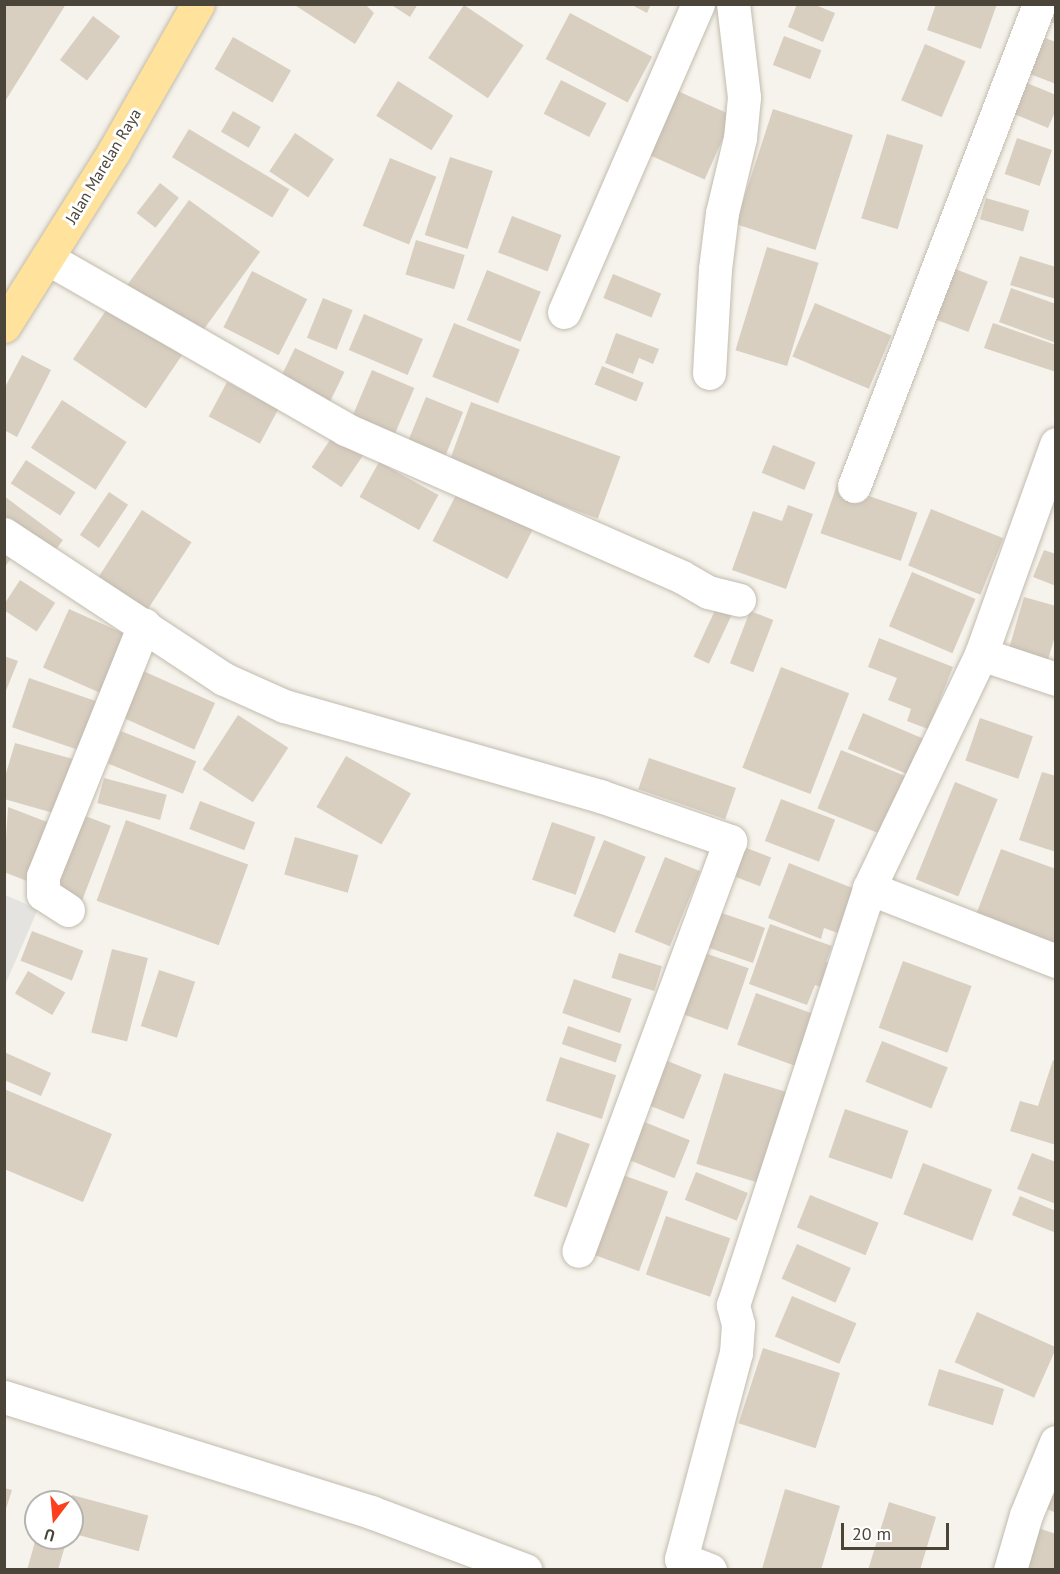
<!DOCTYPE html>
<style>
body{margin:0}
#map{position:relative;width:1060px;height:1574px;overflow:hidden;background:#f6f3ec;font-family:"PT Sans",sans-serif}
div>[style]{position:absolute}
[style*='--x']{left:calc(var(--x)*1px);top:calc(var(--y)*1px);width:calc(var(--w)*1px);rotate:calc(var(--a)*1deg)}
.parking>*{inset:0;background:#e5e3e0}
.building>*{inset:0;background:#d8cfc1;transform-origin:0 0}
.roads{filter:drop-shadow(0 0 2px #c2bbae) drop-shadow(0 0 2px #c2bbae)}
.street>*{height:33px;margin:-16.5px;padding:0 16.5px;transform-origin:16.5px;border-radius:16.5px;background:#fff}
.primary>*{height:33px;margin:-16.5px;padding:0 16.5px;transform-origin:16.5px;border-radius:16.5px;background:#ffe39c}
span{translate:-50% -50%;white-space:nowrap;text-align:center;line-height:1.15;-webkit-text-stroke:6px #fff;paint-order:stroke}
.street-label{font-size:16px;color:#4b4439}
.frame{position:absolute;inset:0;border:6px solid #4b4439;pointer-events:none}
.north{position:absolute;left:24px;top:1490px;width:60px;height:60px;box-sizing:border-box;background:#fff;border:2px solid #b7b4b0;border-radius:50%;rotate:196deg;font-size:16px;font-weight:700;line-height:24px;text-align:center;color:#4b4439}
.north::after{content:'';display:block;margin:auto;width:21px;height:27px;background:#fc3f1d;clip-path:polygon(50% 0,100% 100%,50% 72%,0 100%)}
.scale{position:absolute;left:841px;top:1523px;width:108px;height:27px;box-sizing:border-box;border:3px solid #4b4439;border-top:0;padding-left:8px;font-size:18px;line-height:21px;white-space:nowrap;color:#4b4439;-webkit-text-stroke:4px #fff;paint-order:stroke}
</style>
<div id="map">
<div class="parking">
<i style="clip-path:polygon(5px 895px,38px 909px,5px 985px)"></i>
</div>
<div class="building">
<i style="clip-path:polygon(4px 4px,66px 4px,4px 103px)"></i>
<i style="clip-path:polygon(293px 4px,365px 4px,374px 13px,355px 44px)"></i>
<i style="clip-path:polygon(390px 4px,418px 4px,410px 17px)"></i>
<i style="clip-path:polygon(630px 4px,651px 4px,647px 13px)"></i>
<i style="clip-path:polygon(797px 4px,813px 4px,835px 13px,823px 42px,788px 27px)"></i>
<i style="clip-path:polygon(936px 4px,997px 4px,981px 49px,927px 30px)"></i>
<i style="clip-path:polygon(1051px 4px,1056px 4px,1056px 24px,1045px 20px)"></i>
<i style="left:464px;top:5px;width:72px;height:64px;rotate:34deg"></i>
<i style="left:570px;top:13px;width:93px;height:52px;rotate:28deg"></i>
<i style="left:93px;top:16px;width:34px;height:55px;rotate:37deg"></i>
<i style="left:784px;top:36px;width:40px;height:31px;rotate:21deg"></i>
<i style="left:233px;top:37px;width:67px;height:37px;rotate:30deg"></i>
<i style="clip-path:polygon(1045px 38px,1056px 42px,1056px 84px,1030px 74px)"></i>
<i style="left:925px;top:44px;width:44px;height:61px;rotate:23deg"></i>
<i style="left:561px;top:80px;width:51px;height:38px;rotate:27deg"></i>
<i style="left:398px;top:81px;width:65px;height:41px;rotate:32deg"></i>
<i style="clip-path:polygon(1027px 83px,1056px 95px,1056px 110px,1048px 128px,1014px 114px)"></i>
<i style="left:671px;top:88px;width:68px;height:70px;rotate:24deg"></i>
<i style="left:773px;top:109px;width:84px;height:121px;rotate:18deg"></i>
<i style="left:233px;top:111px;width:32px;height:24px;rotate:30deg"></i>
<i style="left:189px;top:129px;width:117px;height:33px;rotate:31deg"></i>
<i style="left:295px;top:133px;width:47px;height:46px;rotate:34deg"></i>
<i style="left:887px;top:134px;width:38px;height:88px;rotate:17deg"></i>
<i style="left:1017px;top:138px;width:37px;height:38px;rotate:19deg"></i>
<i style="left:450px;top:157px;width:45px;height:82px;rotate:18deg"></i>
<i style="left:390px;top:158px;width:50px;height:73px;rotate:22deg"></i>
<i style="left:160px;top:183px;width:24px;height:38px;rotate:38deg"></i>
<i style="left:986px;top:198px;width:45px;height:22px;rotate:16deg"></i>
<i style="left:189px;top:200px;width:88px;height:111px;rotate:36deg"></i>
<i style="left:512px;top:216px;width:53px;height:39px;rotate:21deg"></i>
<i style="left:416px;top:240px;width:51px;height:36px;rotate:17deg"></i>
<i style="left:767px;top:247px;width:54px;height:108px;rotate:17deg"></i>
<i style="clip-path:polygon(1020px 256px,1056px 267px,1056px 299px,1010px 285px)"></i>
<i style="left:942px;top:264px;width:49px;height:54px;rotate:21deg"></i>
<i style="left:487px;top:270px;width:58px;height:54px;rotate:22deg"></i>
<i style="left:252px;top:271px;width:62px;height:63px;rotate:27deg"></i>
<i style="left:613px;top:274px;width:52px;height:26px;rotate:22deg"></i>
<i style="clip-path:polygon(1011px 288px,1056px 304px,1056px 343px,999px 322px)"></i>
<i style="left:323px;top:298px;width:32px;height:43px;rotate:22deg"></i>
<i style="left:111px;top:303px;width:88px;height:68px;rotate:34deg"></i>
<i style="left:815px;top:303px;width:83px;height:58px;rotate:23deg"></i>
<i style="left:364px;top:314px;width:64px;height:39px;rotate:23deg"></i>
<i style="left:454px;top:323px;width:71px;height:58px;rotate:22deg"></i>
<i style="clip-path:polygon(993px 323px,1056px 345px,1056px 372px,984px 348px)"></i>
<i style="clip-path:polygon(616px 333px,659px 349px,653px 364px,639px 358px,633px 374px,605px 363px)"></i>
<i style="left:295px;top:348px;width:55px;height:33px;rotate:26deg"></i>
<i style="clip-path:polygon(22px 355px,51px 370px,17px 437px,4px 430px,4px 389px)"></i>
<i style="left:602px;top:366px;width:45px;height:20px;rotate:22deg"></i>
<i style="left:372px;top:370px;width:46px;height:57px;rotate:23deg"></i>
<i style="left:227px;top:382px;width:58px;height:39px;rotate:28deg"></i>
<i style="left:426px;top:397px;width:40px;height:54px;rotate:22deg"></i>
<i style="left:62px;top:400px;width:77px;height:57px;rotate:33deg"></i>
<i style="left:471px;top:402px;width:159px;height:66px;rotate:20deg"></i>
<i style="left:334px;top:434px;width:36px;height:40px;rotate:34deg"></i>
<i style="left:773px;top:445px;width:46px;height:30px;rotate:22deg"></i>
<i style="left:26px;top:460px;width:59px;height:28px;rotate:33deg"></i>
<i style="left:379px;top:462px;width:68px;height:40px;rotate:29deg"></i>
<i style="left:837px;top:485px;width:85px;height:51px;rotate:19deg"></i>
<i style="left:458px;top:491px;width:84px;height:56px;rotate:27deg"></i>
<i style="left:109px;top:492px;width:23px;height:52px;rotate:34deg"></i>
<i style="clip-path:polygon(4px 496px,63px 540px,51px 556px,4px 522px)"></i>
<i style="clip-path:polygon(788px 505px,813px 514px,786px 589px,732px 570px,753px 511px,782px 521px)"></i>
<i style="left:931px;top:509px;width:78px;height:61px;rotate:22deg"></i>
<i style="left:142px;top:510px;width:59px;height:81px;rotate:33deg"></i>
<i style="clip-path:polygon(1044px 550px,1056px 554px,1056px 586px,1033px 577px)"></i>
<i style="clip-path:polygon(4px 552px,12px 557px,4px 568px)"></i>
<i style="left:912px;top:572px;width:69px;height:59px;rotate:23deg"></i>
<i style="left:20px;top:580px;width:42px;height:34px;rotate:33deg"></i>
<i style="clip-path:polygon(1024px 597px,1056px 606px,1056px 633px,1047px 663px,1008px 652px)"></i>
<i style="left:718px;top:604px;width:17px;height:58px;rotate:25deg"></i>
<i style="left:69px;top:609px;width:64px;height:64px;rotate:24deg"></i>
<i style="left:750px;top:611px;width:25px;height:56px;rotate:21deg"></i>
<i style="clip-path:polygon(879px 638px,953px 667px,928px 729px,907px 721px,911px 709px,888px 700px,897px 678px,868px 667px)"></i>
<i style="clip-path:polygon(4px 656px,18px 661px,5px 693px,4px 693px)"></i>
<i style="left:781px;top:667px;width:73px;height:108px;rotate:21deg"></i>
<i style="left:141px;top:670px;width:81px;height:51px;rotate:24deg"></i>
<i style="left:29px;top:678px;width:78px;height:52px;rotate:19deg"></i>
<i style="left:863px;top:713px;width:65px;height:39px;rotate:23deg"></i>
<i style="left:238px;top:715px;width:60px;height:65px;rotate:33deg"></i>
<i style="left:980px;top:718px;width:56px;height:45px;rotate:19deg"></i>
<i style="left:121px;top:731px;width:81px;height:35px;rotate:22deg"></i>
<i style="clip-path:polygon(15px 743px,73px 759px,57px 814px,4px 799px,4px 780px)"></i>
<i style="left:841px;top:750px;width:74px;height:63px;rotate:22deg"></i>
<i style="left:346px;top:756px;width:75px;height:59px;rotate:30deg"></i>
<i style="left:649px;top:758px;width:92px;height:33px;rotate:19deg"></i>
<i style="clip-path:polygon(1042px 772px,1056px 776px,1056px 852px,1019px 840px)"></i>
<i style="left:104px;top:778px;width:65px;height:26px;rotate:15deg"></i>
<i style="left:955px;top:782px;width:46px;height:105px;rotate:22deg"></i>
<i style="left:781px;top:799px;width:58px;height:45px;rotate:21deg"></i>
<i style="left:200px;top:801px;width:59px;height:30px;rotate:21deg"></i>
<i style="clip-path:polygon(8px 807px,55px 825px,32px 883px,4px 872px)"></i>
<i style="left:80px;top:814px;width:33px;height:87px;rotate:21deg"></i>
<i style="left:126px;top:820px;width:130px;height:86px;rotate:20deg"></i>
<i style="left:552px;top:822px;width:46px;height:61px;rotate:19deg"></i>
<i style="left:295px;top:837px;width:66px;height:39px;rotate:16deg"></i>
<i style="left:604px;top:840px;width:45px;height:82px;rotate:22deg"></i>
<i style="left:731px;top:842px;width:43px;height:31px;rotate:21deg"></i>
<i style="clip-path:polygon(1001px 849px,1056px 869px,1056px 951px,974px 920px)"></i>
<i style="left:665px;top:857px;width:38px;height:81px;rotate:22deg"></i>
<i style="clip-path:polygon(789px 863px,860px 891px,843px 935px,824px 928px,821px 939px,768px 918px)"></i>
<i style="left:713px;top:910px;width:55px;height:37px;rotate:19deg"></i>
<i style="clip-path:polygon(770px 924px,832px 946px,826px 962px,835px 965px,827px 989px,815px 985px,807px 1005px,749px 984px)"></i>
<i style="left:32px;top:931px;width:55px;height:32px;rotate:21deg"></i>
<i style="left:112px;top:949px;width:37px;height:86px;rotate:14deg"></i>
<i style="left:693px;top:949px;width:59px;height:65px;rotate:19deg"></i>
<i style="left:619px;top:953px;width:45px;height:26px;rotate:17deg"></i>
<i style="left:903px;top:961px;width:73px;height:71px;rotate:20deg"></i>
<i style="left:159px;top:970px;width:38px;height:59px;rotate:18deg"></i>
<i style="left:28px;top:971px;width:43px;height:26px;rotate:30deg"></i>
<i style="left:574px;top:979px;width:61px;height:36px;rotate:19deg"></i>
<i style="left:756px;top:993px;width:68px;height:55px;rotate:20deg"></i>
<i style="left:568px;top:1026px;width:57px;height:19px;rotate:19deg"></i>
<i style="left:882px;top:1041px;width:71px;height:44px;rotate:22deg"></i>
<i style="clip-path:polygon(4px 1052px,51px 1073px,41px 1096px,4px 1080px)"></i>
<i style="left:560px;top:1057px;width:59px;height:46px;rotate:18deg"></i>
<i style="left:660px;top:1058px;width:45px;height:48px;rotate:22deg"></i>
<i style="clip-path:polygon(1053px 1060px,1056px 1061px,1056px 1145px,1010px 1131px,1020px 1101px,1038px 1106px)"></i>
<i style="left:724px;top:1073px;width:71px;height:95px;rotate:17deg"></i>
<i style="clip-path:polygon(4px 1089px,112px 1134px,83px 1202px,4px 1169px)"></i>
<i style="left:845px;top:1109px;width:67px;height:51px;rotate:19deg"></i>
<i style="left:637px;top:1119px;width:57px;height:41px;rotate:22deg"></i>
<i style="left:557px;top:1132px;width:35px;height:68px;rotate:20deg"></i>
<i style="clip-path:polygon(1032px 1153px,1056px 1162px,1056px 1204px,1017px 1189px)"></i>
<i style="left:923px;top:1163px;width:74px;height:55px;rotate:21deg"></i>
<i style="left:696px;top:1172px;width:56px;height:30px;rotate:22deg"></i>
<i style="left:623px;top:1175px;width:48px;height:85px;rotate:20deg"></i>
<i style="left:810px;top:1195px;width:74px;height:35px;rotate:22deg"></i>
<i style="clip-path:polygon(1020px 1196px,1056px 1211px,1056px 1233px,1012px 1215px)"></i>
<i style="left:666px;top:1216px;width:68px;height:62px;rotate:19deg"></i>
<i style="left:797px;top:1244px;width:59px;height:38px;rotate:24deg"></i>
<i style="left:792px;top:1296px;width:70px;height:44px;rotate:23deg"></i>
<i style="left:977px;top:1312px;width:87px;height:55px;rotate:24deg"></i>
<i style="left:763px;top:1348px;width:81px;height:79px;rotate:18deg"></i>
<i style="left:939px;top:1369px;width:68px;height:38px;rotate:17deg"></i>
<i style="clip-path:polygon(1056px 1461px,1056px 1513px,1036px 1504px)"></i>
<i style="clip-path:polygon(4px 1488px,12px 1490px,5px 1512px,4px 1512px)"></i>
<i style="clip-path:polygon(785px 1489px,840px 1506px,821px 1570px,762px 1569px)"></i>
<i style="left:72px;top:1495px;width:79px;height:37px;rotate:15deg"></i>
<i style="clip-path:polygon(889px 1502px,936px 1517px,920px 1570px,868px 1570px)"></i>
<i style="clip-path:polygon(1032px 1526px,1056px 1534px,1056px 1570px,1019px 1570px)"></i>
<i style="clip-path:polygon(36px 1538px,67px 1539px,58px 1570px,27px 1570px)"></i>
</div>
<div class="roads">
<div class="street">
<i style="--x:47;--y:258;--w:344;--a:29.8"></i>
<i style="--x:345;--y:429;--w:368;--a:23.7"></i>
<i style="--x:682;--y:577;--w:30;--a:30"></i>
<i style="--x:708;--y:592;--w:32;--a:14"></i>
<i style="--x:564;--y:312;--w:336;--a:-66.5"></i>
<i style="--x:709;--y:373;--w:104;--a:-86.7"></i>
<i style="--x:715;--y:269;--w:56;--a:-82.9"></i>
<i style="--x:722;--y:213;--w:77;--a:-76.5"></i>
<i style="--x:740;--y:138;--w:41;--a:-84.4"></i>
<i style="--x:744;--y:97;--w:94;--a:-96.7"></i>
<i style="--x:854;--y:486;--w:516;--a:-69"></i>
<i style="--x:4;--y:534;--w:263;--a:33.4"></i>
<i style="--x:224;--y:679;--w:66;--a:24.2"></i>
<i style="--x:284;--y:706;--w:329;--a:15.9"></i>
<i style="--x:600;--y:796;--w:138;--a:19.1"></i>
<i style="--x:730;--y:841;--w:437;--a:110.3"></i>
<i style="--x:981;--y:654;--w:79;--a:18.4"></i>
<i style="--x:869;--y:888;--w:201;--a:21.3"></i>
<i style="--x:68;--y:910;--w:30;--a:-147"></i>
<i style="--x:43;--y:894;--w:18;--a:-90"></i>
<i style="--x:43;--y:876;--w:271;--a:-68.1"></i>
<i style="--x:4;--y:1397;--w:385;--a:17.4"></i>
<i style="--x:371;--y:1512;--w:165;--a:20.6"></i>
<i style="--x:710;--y:1570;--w:31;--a:-159"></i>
<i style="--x:681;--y:1559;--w:213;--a:-75.1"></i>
<i style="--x:736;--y:1353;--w:29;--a:-86"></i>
<i style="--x:738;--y:1324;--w:20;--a:-105"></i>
<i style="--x:733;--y:1305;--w:439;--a:-71.9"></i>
<i style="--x:869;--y:888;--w:259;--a:-64.4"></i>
<i style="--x:981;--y:654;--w:223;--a:-70.3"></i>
<i style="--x:1010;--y:1570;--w:57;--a:-73.8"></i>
<i style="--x:1026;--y:1515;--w:79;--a:-67.7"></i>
</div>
<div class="primary">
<i style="--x:4;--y:326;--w:207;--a:-57.8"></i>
<i style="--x:114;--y:151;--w:169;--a:-60.3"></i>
</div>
</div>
<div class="street-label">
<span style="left:103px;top:166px;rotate:-59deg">Jalan Marelan Raya</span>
</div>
<div class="frame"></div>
<div class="north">U</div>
<div class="scale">20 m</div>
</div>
